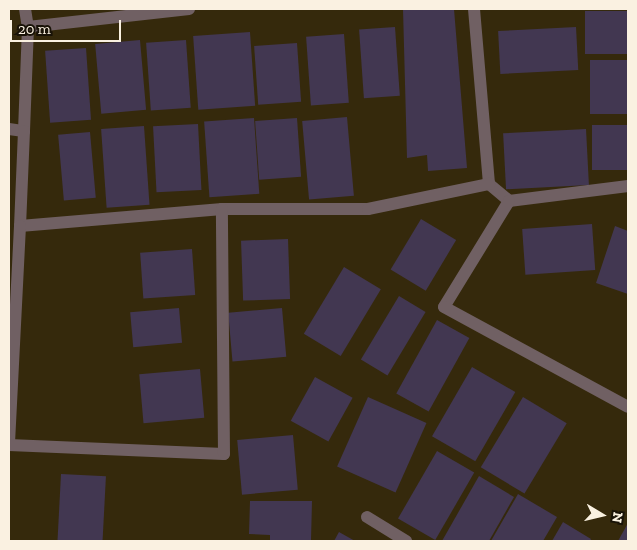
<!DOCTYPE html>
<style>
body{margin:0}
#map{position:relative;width:637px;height:550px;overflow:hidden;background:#35290c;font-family:"Zilla Slab",serif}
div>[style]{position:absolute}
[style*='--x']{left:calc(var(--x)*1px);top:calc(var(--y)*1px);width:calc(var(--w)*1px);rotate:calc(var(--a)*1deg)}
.building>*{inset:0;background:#423751;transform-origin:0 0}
.minor>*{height:12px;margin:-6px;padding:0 6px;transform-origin:6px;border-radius:6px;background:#706063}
span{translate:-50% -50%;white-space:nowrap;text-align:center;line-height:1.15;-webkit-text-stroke:5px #181207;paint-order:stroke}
.frame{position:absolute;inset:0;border:10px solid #faf1e1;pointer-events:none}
.north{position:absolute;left:577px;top:490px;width:50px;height:50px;-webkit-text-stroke:4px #181207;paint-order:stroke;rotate:99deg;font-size:14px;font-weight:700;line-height:20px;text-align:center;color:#faf1e1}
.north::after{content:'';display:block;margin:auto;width:18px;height:22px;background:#faf1e1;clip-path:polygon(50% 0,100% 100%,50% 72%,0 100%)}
.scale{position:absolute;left:10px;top:20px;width:111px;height:22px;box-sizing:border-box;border:2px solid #faf1e1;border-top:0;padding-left:6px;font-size:15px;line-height:18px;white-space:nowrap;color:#faf1e1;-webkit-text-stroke:4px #181207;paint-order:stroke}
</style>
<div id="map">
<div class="building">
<i style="clip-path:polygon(403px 9px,454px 9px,467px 168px,428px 171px,427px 155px,407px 158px)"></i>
<i style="left:628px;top:11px;width:43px;height:43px;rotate:90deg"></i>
<i style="left:395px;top:27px;width:69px;height:36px;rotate:86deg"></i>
<i style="left:576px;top:27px;width:43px;height:78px;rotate:87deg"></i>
<i style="left:250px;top:32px;width:74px;height:57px;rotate:86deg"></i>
<i style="left:344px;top:34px;width:69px;height:38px;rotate:86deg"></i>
<i style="left:140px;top:40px;width:70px;height:45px;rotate:85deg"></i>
<i style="left:186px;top:40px;width:68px;height:40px;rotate:86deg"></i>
<i style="left:297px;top:43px;width:59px;height:43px;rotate:86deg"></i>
<i style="left:86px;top:48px;width:72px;height:41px;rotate:86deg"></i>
<i style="left:628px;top:60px;width:54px;height:38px;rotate:90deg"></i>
<i style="left:347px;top:117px;width:79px;height:45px;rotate:85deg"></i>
<i style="left:254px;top:118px;width:76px;height:50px;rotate:86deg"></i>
<i style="left:297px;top:118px;width:59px;height:42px;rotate:86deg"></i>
<i style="left:198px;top:124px;width:66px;height:45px;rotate:87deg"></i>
<i style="left:628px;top:125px;width:45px;height:36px;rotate:90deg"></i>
<i style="left:144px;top:126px;width:79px;height:43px;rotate:86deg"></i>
<i style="left:586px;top:129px;width:56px;height:83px;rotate:87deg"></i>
<i style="left:90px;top:132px;width:66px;height:32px;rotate:85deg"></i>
<i style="left:421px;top:219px;width:41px;height:59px;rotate:31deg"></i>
<i style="left:592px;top:224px;width:46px;height:70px;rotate:86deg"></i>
<i style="clip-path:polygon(615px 226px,628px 231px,628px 294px,596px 283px)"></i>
<i style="left:288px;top:239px;width:60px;height:47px;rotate:88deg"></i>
<i style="left:192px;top:249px;width:46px;height:52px;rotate:86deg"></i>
<i style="left:344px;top:267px;width:43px;height:78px;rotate:31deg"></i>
<i style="left:399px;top:296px;width:31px;height:74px;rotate:31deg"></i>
<i style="left:179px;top:308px;width:35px;height:49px;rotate:85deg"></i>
<i style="left:282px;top:308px;width:49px;height:54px;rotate:85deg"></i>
<i style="left:437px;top:320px;width:37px;height:84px;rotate:29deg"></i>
<i style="left:472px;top:367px;width:50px;height:80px;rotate:30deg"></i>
<i style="left:200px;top:369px;width:49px;height:61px;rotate:85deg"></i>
<i style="left:315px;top:377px;width:43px;height:50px;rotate:29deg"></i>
<i style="left:368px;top:397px;width:64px;height:76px;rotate:24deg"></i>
<i style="left:523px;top:397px;width:51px;height:82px;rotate:31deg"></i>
<i style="left:293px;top:435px;width:55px;height:56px;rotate:85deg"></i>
<i style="left:437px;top:451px;width:43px;height:78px;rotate:30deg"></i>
<i style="left:61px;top:474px;width:45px;height:67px;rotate:3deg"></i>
<i style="clip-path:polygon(479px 476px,514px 497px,489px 541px,442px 541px)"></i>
<i style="clip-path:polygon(518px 494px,557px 517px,543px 541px,491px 541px)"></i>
<i style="clip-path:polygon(250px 501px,312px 501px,311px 541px,270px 541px,270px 535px,249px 534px)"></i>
<i style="clip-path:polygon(563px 522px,591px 539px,590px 541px,552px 541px)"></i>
<i style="clip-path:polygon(628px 523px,628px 541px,618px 541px)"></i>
<i style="clip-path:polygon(339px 532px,355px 541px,334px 541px)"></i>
</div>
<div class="minor">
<i style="--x:25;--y:9;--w:18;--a:81"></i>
<i style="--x:28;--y:27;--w:162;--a:-6.4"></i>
<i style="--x:474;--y:9;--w:176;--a:85.1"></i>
<i style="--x:489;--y:184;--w:26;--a:40"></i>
<i style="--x:509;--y:201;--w:120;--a:-7.2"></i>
<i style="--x:9;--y:129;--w:15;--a:8"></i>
<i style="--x:24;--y:131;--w:104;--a:-87.8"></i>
<i style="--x:24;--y:131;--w:95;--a:92.4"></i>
<i style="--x:20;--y:226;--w:203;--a:-4.8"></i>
<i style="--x:222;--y:209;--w:146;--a:0"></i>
<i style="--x:368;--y:209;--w:124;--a:-11.7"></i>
<i style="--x:509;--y:201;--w:124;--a:121.5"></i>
<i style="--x:444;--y:307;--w:209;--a:28.5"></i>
<i style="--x:20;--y:226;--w:219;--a:92.9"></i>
<i style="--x:9;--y:445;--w:215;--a:2.4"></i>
<i style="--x:224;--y:454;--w:245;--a:-90.5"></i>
<i style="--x:367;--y:517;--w:46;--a:31.6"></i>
</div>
<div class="frame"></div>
<div class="north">N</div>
<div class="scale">20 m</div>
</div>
